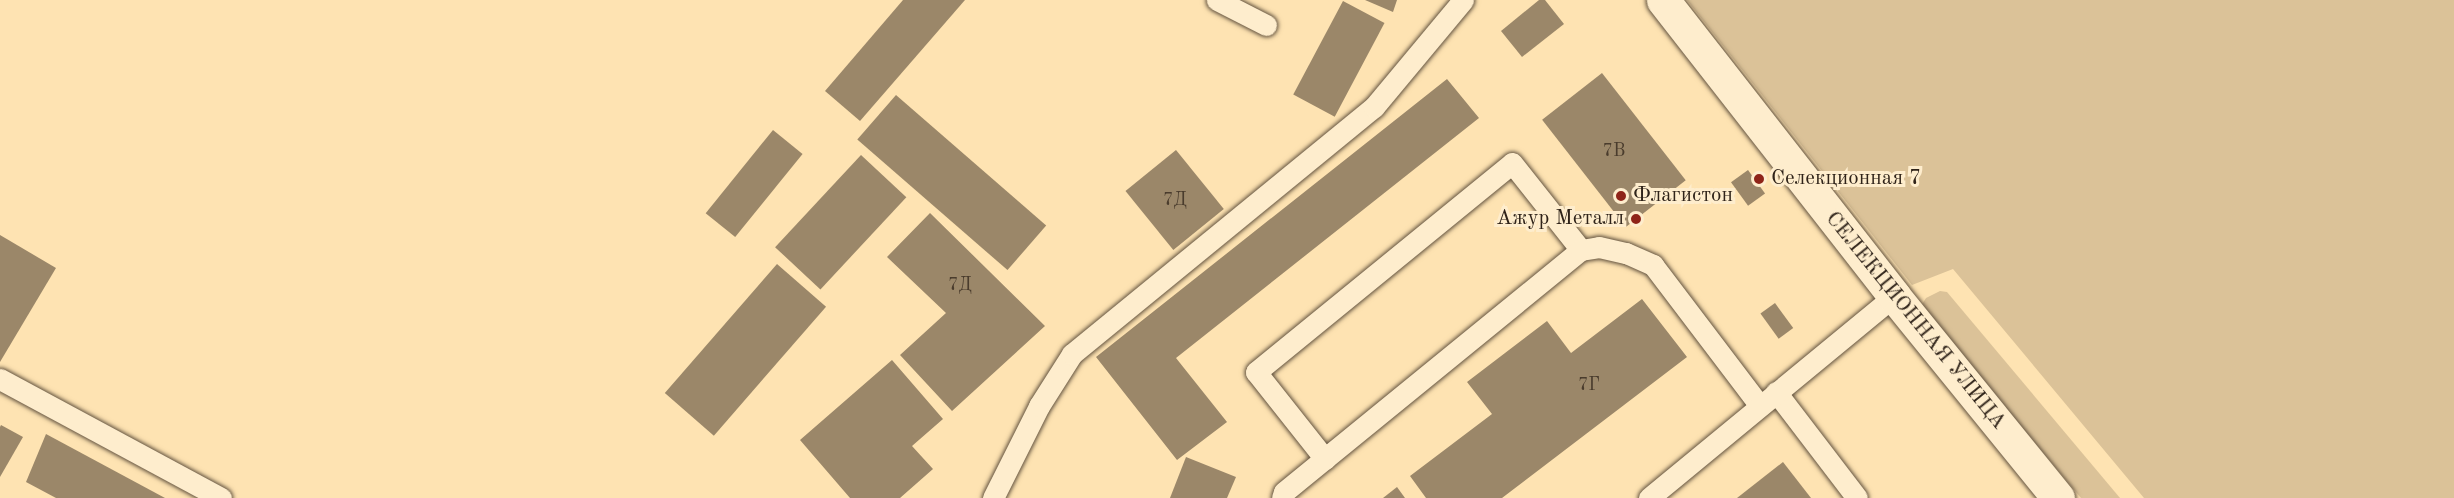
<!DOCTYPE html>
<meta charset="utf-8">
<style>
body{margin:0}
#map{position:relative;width:2454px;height:498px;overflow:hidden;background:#fee3b2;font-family:"Old Standard TT",serif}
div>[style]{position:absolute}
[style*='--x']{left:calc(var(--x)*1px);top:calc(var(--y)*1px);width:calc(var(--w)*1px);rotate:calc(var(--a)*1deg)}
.green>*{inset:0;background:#dbc298}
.building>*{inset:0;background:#9b8769;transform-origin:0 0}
.roads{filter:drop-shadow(0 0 2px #63533f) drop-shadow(0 0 2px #63533f)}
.lane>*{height:21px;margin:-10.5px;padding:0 10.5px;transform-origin:10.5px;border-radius:10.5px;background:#feedcd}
.street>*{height:33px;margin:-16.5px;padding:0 16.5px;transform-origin:16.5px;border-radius:16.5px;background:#feedcd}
.dots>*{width:16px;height:16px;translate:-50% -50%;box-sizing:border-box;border:3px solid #feedcd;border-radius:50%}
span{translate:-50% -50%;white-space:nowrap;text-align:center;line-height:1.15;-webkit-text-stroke:6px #feedcd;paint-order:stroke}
.number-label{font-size:18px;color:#4a3c2d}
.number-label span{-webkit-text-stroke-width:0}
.poi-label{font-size:21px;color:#2f2319}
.left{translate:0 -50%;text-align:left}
.right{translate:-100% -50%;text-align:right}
.street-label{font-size:21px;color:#2f2319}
</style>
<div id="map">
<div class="green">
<i style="clip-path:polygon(1687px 0,2454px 0,2454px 498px,2144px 498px,1953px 269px,1912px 285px)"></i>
<i style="clip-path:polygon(1940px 291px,1947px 292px,2120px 498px,2081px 498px,1921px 306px,1926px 298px)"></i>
</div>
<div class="building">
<i style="clip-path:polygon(903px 0,965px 0,860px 121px,825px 91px)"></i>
<i style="clip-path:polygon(1365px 0,1397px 0,1393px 12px)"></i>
<i style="clip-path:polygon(1539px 0,1545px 0,1564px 24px,1522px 57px,1501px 31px)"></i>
<i style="left:1343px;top:1px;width:47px;height:106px;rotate:28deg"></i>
<i style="left:1602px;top:73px;width:136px;height:76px;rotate:52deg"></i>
<i style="clip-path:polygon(1447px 79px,1479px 118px,1176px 358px,1227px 422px,1177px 460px,1096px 357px)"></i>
<i style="left:896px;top:95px;width:199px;height:59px;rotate:41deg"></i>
<i style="left:773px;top:130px;width:38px;height:107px;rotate:39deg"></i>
<i style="left:1176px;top:150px;width:76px;height:65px;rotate:51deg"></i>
<i style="left:861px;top:155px;width:62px;height:126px;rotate:43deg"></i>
<i style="left:1748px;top:170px;width:29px;height:21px;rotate:54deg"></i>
<i style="clip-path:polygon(930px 213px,1045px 326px,952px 411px,900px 355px,946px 313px,887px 257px)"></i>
<i style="clip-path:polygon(0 235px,56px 268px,0 362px)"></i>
<i style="left:777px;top:264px;width:65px;height:171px;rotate:41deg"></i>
<i style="clip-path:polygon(1642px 299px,1687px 357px,1502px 498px,1426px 498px,1410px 476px,1492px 414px,1467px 382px,1547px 321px,1571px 353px)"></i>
<i style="left:1775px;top:303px;width:31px;height:18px;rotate:54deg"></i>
<i style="clip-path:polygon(892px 360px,943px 419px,912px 446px,933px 469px,900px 498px,850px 498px,800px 440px)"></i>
<i style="clip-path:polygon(1px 425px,23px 437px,0 477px,0 427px)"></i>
<i style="clip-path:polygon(46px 434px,165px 498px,56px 498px,26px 482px)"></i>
<i style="clip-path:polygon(1186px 457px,1236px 477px,1227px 498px,1170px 498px)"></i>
<i style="clip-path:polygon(1783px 462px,1811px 498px,1737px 498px)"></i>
<i style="clip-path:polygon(1397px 487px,1405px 498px,1383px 498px)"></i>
</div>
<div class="roads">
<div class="lane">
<i style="--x:1217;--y:0;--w:55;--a:27"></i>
<i style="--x:0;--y:379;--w:251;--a:28.3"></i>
<i style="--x:1776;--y:392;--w:133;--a:52.6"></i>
<i style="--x:1325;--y:459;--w:111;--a:-128.4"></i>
<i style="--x:1256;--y:372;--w:330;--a:-39.2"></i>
<i style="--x:1512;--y:163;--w:111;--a:51.6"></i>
<i style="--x:993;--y:498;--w:103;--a:-63.4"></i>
<i style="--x:1039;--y:406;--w:62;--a:-57.6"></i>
<i style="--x:1072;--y:354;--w:390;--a:-39.3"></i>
<i style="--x:1374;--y:107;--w:139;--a:-50.2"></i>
<i style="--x:1282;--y:498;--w:6;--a:-72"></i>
<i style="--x:1284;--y:492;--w:383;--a:-39.2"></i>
<i style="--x:1581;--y:250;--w:18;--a:-9"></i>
<i style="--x:1599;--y:247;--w:28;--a:13"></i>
<i style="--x:1626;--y:253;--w:30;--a:24"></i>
<i style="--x:1653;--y:265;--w:177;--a:52.8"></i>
<i style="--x:1649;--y:498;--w:318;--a:-39.5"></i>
</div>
<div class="street">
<i style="--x:1663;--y:0;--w:375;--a:52"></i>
<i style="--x:1894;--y:296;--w:260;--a:50.9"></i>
</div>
</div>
<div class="dots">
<i style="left:1759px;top:179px;background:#8f2418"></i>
<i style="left:1621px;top:196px;background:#8f2418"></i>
<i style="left:1636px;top:219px;background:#8f2418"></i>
</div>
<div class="number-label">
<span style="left:1614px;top:151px">7В</span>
<span style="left:1175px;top:200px">7Д</span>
<span style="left:960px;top:285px">7Д</span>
<span style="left:1589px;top:385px">7Г</span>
</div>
<div class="poi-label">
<span class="left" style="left:1771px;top:179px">Селекционная 7</span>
<span class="left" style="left:1633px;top:196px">Флагистон</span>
<span class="right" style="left:1624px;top:219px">Ажур Металл</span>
</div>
<div class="street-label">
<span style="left:1915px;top:321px;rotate:51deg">СЕЛЕКЦИОННАЯ УЛИЦА</span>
</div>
</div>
